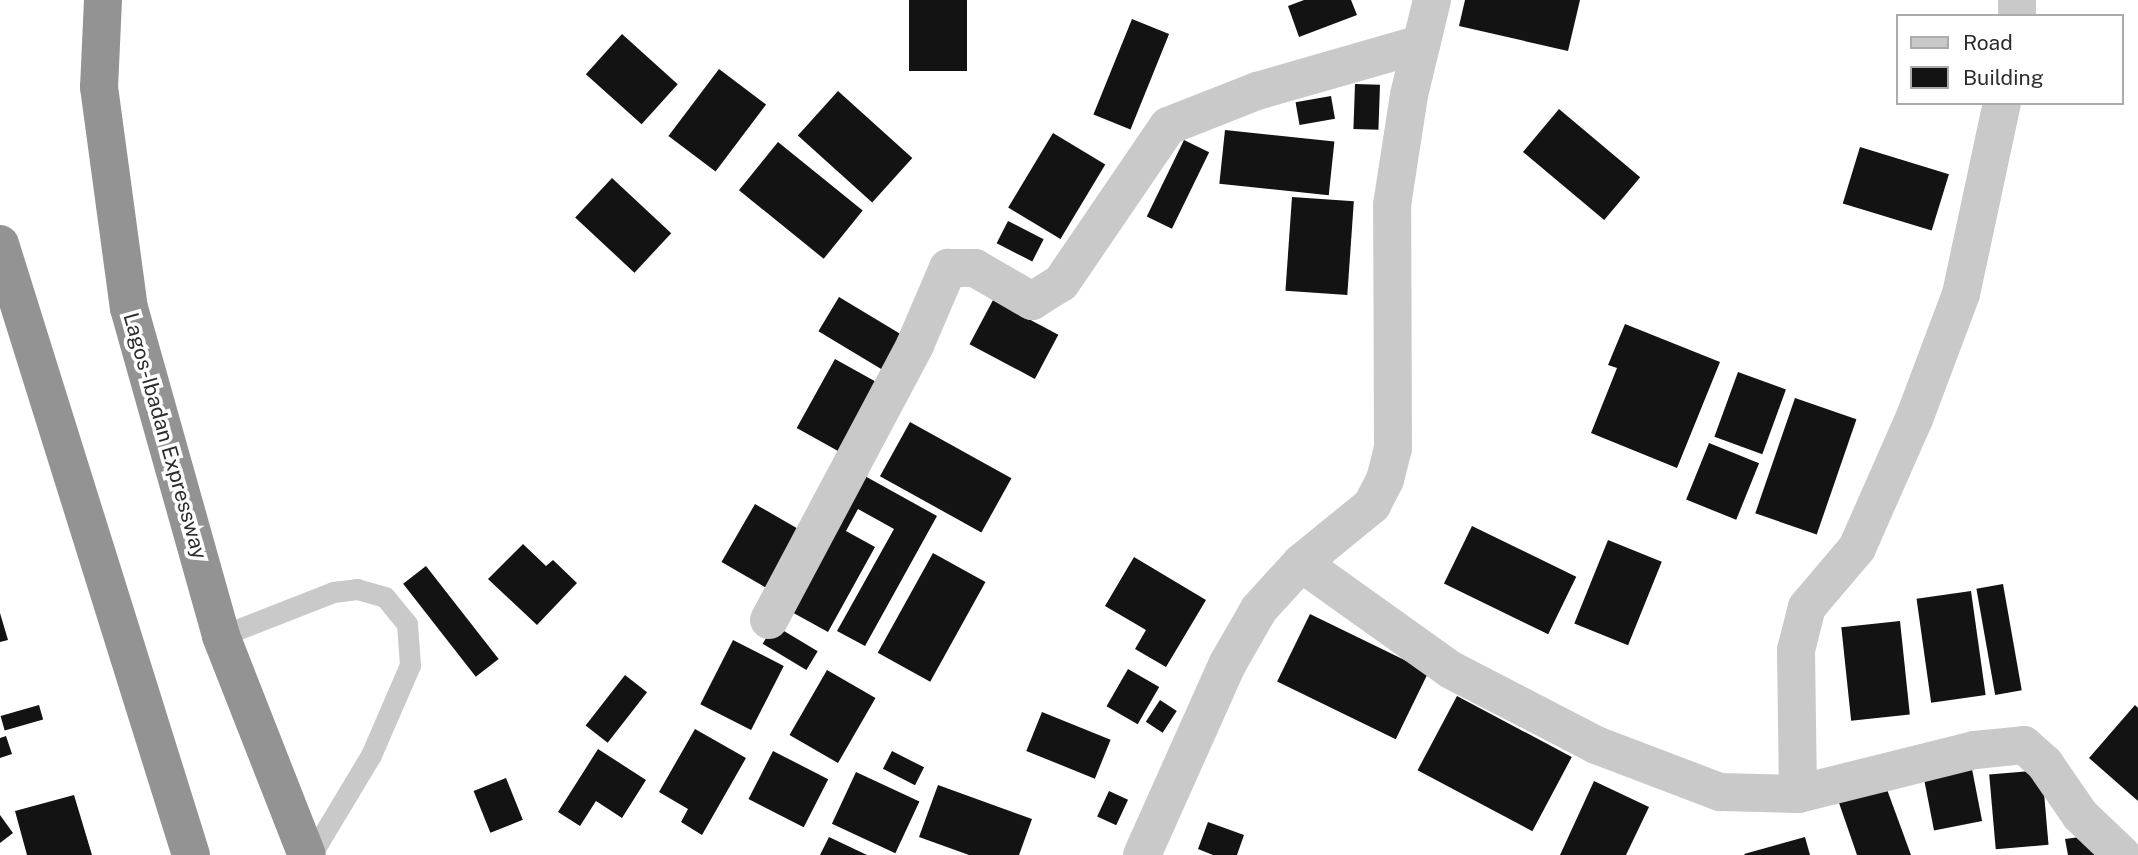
<!DOCTYPE html>
<style>
body{margin:0}
#map{position:relative;width:2138px;height:855px;overflow:hidden;background:#fff;font-family:"Public Sans",sans-serif}
div>[style]{position:absolute}
[style*='--x']{left:calc(var(--x)*1px);top:calc(var(--y)*1px);width:calc(var(--w)*1px);rotate:calc(var(--a)*1deg)}
.building>*{inset:0;background:#131313;transform-origin:0 0}
.service>*{height:21px;margin:-10.5px;padding:0 10.5px;transform-origin:10.5px;border-radius:10.5px;background:#c9c9c9}
.minor>*{height:38px;margin:-19px;padding:0 19px;transform-origin:19px;border-radius:19px;background:#c9c9c9}
.motorway>*{height:38px;margin:-19px;padding:0 19px;transform-origin:19px;border-radius:19px;background:#939393}
span{translate:-50% -50%;white-space:nowrap;text-align:center;line-height:1.15;-webkit-text-stroke:7px #fff;paint-order:stroke}
.street-label{font-size:21px;color:#2c2c2c}
.legend{position:absolute;left:1896px;top:14px;width:228px;height:91px;box-sizing:border-box;background:#fff;border:2px solid #ababab;margin:0;padding:9px 12px;list-style:none;font-size:21px;color:#2c2c2c}
.legend li{display:flex;align-items:center;gap:14px;height:35px}
.legend b{width:35px;border:2px solid #ababab}
</style>
<div id="map">
<div class="building">
<i style="left:909px;top:0;width:58px;height:71px"></i>
<i style="clip-path:polygon(1304px 0,1351px 0,1357px 15px,1299px 37px,1288px 6px)"></i>
<i style="clip-path:polygon(1465px 0,1580px 0,1568px 51px,1459px 26px)"></i>
<i style="left:1132px;top:19px;width:40px;height:103px;rotate:22deg"></i>
<i style="left:622px;top:34px;width:75px;height:54px;rotate:42deg"></i>
<i style="left:719px;top:69px;width:59px;height:84px;rotate:37deg"></i>
<i style="left:1355px;top:84px;width:25px;height:45px;rotate:2deg"></i>
<i style="left:838px;top:91px;width:100px;height:60px;rotate:42deg"></i>
<i style="left:1331px;top:96px;width:23px;height:36px;rotate:80deg"></i>
<i style="left:1559px;top:109px;width:106px;height:56px;rotate:40deg"></i>
<i style="left:1225px;top:130px;width:110px;height:54px;rotate:6deg"></i>
<i style="left:1053px;top:133px;width:61px;height:87px;rotate:31deg"></i>
<i style="left:1184px;top:140px;width:28px;height:85px;rotate:26deg"></i>
<i style="left:778px;top:142px;width:109px;height:62px;rotate:39deg"></i>
<i style="left:1860px;top:147px;width:93px;height:59px;rotate:17deg"></i>
<i style="left:612px;top:178px;width:81px;height:54px;rotate:43deg"></i>
<i style="left:1292px;top:197px;width:62px;height:94px;rotate:4deg"></i>
<i style="left:1008px;top:221px;width:40px;height:25px;rotate:27deg"></i>
<i style="left:839px;top:297px;width:80px;height:40px;rotate:31deg"></i>
<i style="left:993px;top:300px;width:74px;height:50px;rotate:28deg"></i>
<i style="clip-path:polygon(1625px 324px,1720px 362px,1677px 468px,1591px 433px,1617px 368px,1608px 365px)"></i>
<i style="left:835px;top:359px;width:57px;height:79px;rotate:29deg"></i>
<i style="left:1738px;top:372px;width:51px;height:69px;rotate:20deg"></i>
<i style="left:1795px;top:398px;width:65px;height:122px;rotate:19deg"></i>
<i style="left:910px;top:422px;width:116px;height:62px;rotate:29deg"></i>
<i style="left:1709px;top:443px;width:54px;height:61px;rotate:22deg"></i>
<i style="clip-path:polygon(854px 470px,937px 516px,865px 646px,837px 631px,894px 529px,858px 509px,846px 531px,875px 547px,828px 632px,779px 605px)"></i>
<i style="left:755px;top:504px;width:58px;height:67px;rotate:30deg"></i>
<i style="left:1472px;top:526px;width:116px;height:64px;rotate:26deg"></i>
<i style="left:1608px;top:540px;width:58px;height:90px;rotate:22deg"></i>
<i style="clip-path:polygon(523px 544px,546px 566px,553px 560px,577px 583px,537px 625px,488px 579px)"></i>
<i style="left:933px;top:553px;width:60px;height:114px;rotate:29deg"></i>
<i style="clip-path:polygon(1134px 557px,1206px 600px,1166px 667px,1135px 649px,1146px 630px,1105px 606px)"></i>
<i style="left:426px;top:566px;width:118px;height:29px;rotate:52deg"></i>
<i style="left:2003px;top:584px;width:108px;height:27px;rotate:80deg"></i>
<i style="left:1971px;top:591px;width:105px;height:55px;rotate:82deg"></i>
<i style="clip-path:polygon(0 613px,8px 640px,0 642px)"></i>
<i style="left:1310px;top:614px;width:132px;height:75px;rotate:26deg"></i>
<i style="left:1900px;top:621px;width:94px;height:59px;rotate:84deg"></i>
<i style="left:774px;top:625px;width:51px;height:22px;rotate:31deg"></i>
<i style="left:733px;top:640px;width:57px;height:72px;rotate:27deg"></i>
<i style="left:1128px;top:669px;width:36px;height:43px;rotate:30deg"></i>
<i style="left:827px;top:670px;width:56px;height:75px;rotate:30deg"></i>
<i style="left:625px;top:675px;width:28px;height:64px;rotate:38deg"></i>
<i style="left:1457px;top:696px;width:130px;height:84px;rotate:28deg"></i>
<i style="left:1160px;top:700px;width:20px;height:26px;rotate:33deg"></i>
<i style="left:39px;top:705px;width:15px;height:40px;rotate:74deg"></i>
<i style="clip-path:polygon(2135px 705px,2138px 708px,2138px 801px,2089px 758px)"></i>
<i style="left:1042px;top:712px;width:74px;height:42px;rotate:22deg"></i>
<i style="clip-path:polygon(695px 729px,746px 758px,702px 835px,681px 822px,688px 809px,659px 792px)"></i>
<i style="clip-path:polygon(6px 736px,12px 754px,0 758px,0 738px)"></i>
<i style="clip-path:polygon(598px 749px,646px 780px,622px 818px,596px 801px,580px 826px,558px 812px)"></i>
<i style="left:773px;top:751px;width:62px;height:54px;rotate:27deg"></i>
<i style="left:892px;top:751px;width:36px;height:20px;rotate:27deg"></i>
<i style="left:1972px;top:769px;width:53px;height:49px;rotate:79deg"></i>
<i style="left:2042px;top:770px;width:75px;height:53px;rotate:85deg"></i>
<i style="left:856px;top:772px;width:70px;height:57px;rotate:25deg"></i>
<i style="left:506px;top:778px;width:45px;height:35px;rotate:68deg"></i>
<i style="clip-path:polygon(1594px 781px,1649px 807px,1626px 855px,1560px 855px)"></i>
<i style="clip-path:polygon(1885px 784px,1911px 855px,1857px 855px,1838px 800px)"></i>
<i style="clip-path:polygon(938px 785px,1032px 819px,1019px 855px,969px 855px,919px 837px)"></i>
<i style="left:1109px;top:791px;width:21px;height:28px;rotate:25deg"></i>
<i style="clip-path:polygon(74px 795px,92px 855px,27px 855px,15px 811px)"></i>
<i style="clip-path:polygon(0 815px,13px 833px,0 843px)"></i>
<i style="clip-path:polygon(1208px 822px,1244px 835px,1237px 855px,1213px 855px,1198px 849px)"></i>
<i style="clip-path:polygon(2095px 835px,2098px 855px,2068px 855px,2065px 839px)"></i>
<i style="clip-path:polygon(829px 837px,867px 855px,820px 855px)"></i>
<i style="clip-path:polygon(1805px 837px,1810px 855px,1745px 855px,1744px 854px)"></i>
</div>
<div class="service">
<i style="--x:221;--y:636;--w:120;--a:-21.4"></i>
<i style="--x:333;--y:592;--w:24;--a:-7"></i>
<i style="--x:357;--y:589;--w:29;--a:16"></i>
<i style="--x:385;--y:597;--w:35;--a:51"></i>
<i style="--x:407;--y:624;--w:41;--a:85.8"></i>
<i style="--x:410;--y:665;--w:98;--a:113.4"></i>
<i style="--x:371;--y:755;--w:117;--a:121"></i>
</div>
<div class="minor">
<i style="--x:2017;--y:0;--w:16;--a:90"></i>
<i style="--x:1301;--y:563;--w:184;--a:35.5"></i>
<i style="--x:1451;--y:670;--w:163;--a:27.3"></i>
<i style="--x:1596;--y:745;--w:133;--a:20.8"></i>
<i style="--x:1720;--y:792;--w:78;--a:1.5"></i>
<i style="--x:1798;--y:794;--w:182;--a:-14"></i>
<i style="--x:1975;--y:750;--w:49;--a:-5.8"></i>
<i style="--x:2024;--y:745;--w:28;--a:42"></i>
<i style="--x:2045;--y:764;--w:62;--a:55.5"></i>
<i style="--x:2080;--y:815;--w:58;--a:43.6"></i>
<i style="--x:769;--y:620;--w:311;--a:-62"></i>
<i style="--x:915;--y:345;--w:84;--a:-66.8"></i>
<i style="--x:948;--y:268;--w:27;--a:0"></i>
<i style="--x:975;--y:268;--w:66;--a:30.1"></i>
<i style="--x:1032;--y:301;--w:34;--a:-32"></i>
<i style="--x:1061;--y:283;--w:190;--a:-55.7"></i>
<i style="--x:1168;--y:126;--w:96;--a:-21.5"></i>
<i style="--x:1257;--y:91;--w:171;--a:-16"></i>
<i style="--x:1798;--y:794;--w:144;--a:-90.8"></i>
<i style="--x:1796;--y:650;--w:44;--a:-75.7"></i>
<i style="--x:1807;--y:607;--w:77;--a:-49.7"></i>
<i style="--x:1857;--y:548;--w:141;--a:-66.2"></i>
<i style="--x:1914;--y:419;--w:134;--a:-69.4"></i>
<i style="--x:1961;--y:294;--w:195;--a:-77.9"></i>
<i style="--x:1142;--y:855;--w:210;--a:-65.9"></i>
<i style="--x:1228;--y:663;--w:62;--a:-60.1"></i>
<i style="--x:1259;--y:609;--w:62;--a:-47.6"></i>
<i style="--x:1301;--y:563;--w:92;--a:-39.2"></i>
<i style="--x:1372;--y:505;--w:28;--a:-63"></i>
<i style="--x:1385;--y:480;--w:32;--a:-76"></i>
<i style="--x:1393;--y:449;--w:244;--a:-90.2"></i>
<i style="--x:1392;--y:205;--w:111;--a:-81.2"></i>
<i style="--x:1409;--y:95;--w:98;--a:-76.4"></i>
</div>
<div class="motorway">
<i style="--x:103;--y:0;--w:87;--a:92.6"></i>
<i style="--x:99;--y:87;--w:223;--a:82.3"></i>
<i style="--x:129;--y:308;--w:341;--a:74.3"></i>
<i style="--x:221;--y:636;--w:235;--a:68.6"></i>
<i style="--x:0;--y:244;--w:640;--a:72.64"></i>
</div>
<div class="street-label">
<span style="left:165px;top:436px;rotate:74deg">Lagos-Ibadan Expressway</span>
</div>
<ul class="legend">
<li><b style="height:9px;background:#c9c9c9"></b>Road</li>
<li><b style="height:19px;background:#131313"></b>Building</li>
</ul>
</div>
